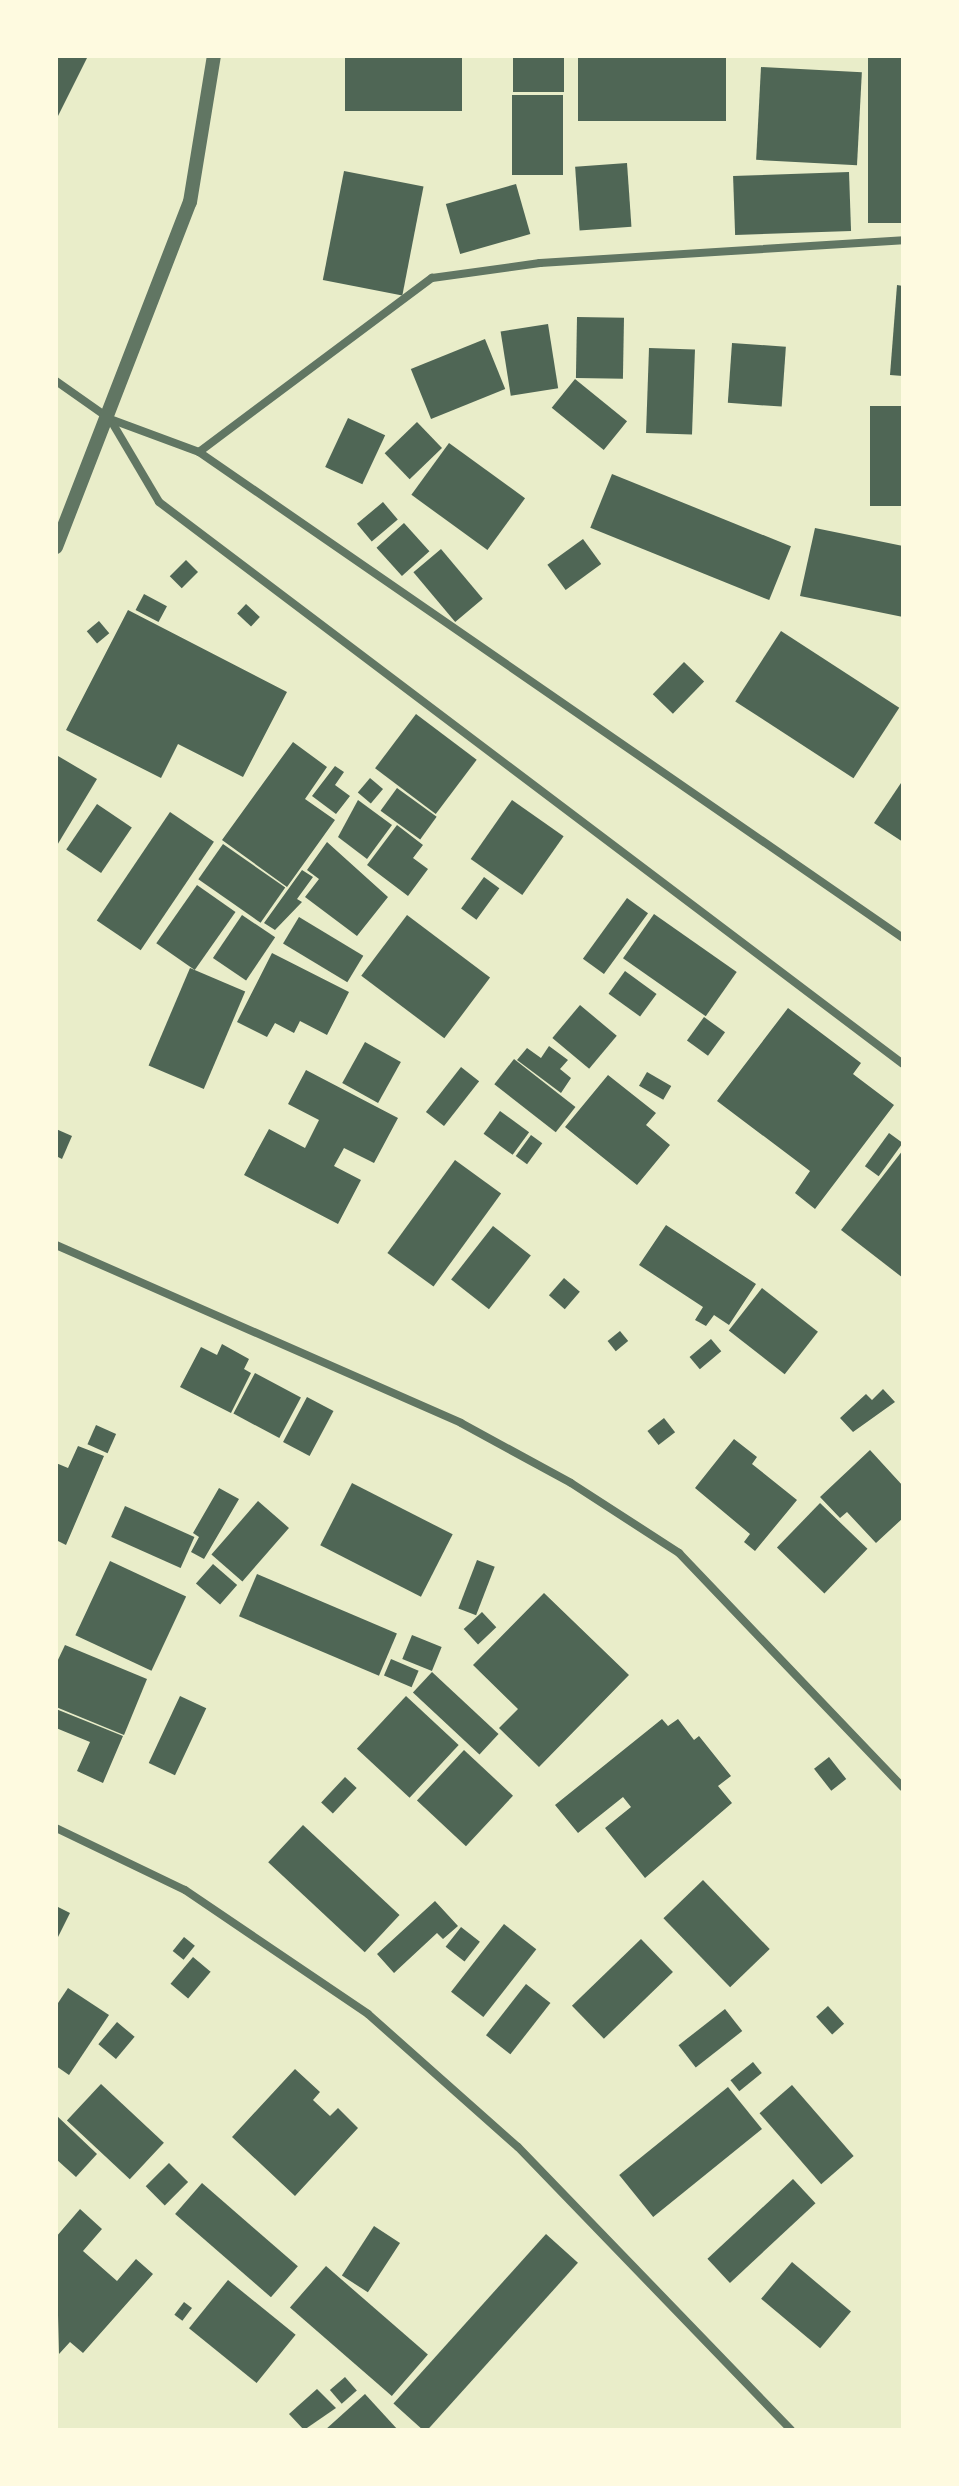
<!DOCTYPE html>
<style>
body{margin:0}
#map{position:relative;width:959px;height:2486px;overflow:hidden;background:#e9edc9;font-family:Mulish,sans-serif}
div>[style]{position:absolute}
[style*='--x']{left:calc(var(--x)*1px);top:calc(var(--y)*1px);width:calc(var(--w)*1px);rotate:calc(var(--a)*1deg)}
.building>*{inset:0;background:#4f6655;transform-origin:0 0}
.minor>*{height:8px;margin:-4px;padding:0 4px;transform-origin:4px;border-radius:4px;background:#617663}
.tertiary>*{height:14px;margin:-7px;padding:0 7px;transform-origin:7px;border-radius:7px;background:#617663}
span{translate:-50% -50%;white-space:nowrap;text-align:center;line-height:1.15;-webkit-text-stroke:6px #fefae0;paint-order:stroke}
.frame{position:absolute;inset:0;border:58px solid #fefae0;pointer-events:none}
</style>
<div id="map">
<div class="building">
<i style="clip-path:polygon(56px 56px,88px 56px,56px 120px)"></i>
<i style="left:345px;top:56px;width:117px;height:55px"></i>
<i style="left:513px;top:56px;width:51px;height:36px"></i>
<i style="left:578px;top:56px;width:148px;height:65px"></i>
<i style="left:868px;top:56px;width:35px;height:167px"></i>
<i style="left:761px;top:67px;width:101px;height:93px;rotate:3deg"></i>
<i style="left:563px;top:95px;width:80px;height:51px;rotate:90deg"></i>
<i style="left:627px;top:163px;width:64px;height:52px;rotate:86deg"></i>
<i style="left:344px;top:171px;width:81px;height:111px;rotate:11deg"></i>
<i style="left:849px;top:172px;width:59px;height:116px;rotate:88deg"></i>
<i style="left:516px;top:184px;width:52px;height:73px;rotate:74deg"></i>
<i style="clip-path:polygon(897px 285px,903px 286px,903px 376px,890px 375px)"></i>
<i style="left:577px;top:317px;width:47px;height:61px;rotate:1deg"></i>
<i style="left:548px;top:324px;width:65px;height:48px;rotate:81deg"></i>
<i style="left:485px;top:339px;width:54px;height:80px;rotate:68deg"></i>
<i style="left:732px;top:343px;width:54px;height:60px;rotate:4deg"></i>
<i style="left:649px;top:348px;width:46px;height:85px;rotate:2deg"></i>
<i style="left:575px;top:379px;width:67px;height:37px;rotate:39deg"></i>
<i style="left:903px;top:406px;width:100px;height:33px;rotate:90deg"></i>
<i style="left:348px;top:418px;width:41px;height:54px;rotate:25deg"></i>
<i style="left:417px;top:422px;width:36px;height:45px;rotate:46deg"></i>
<i style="left:449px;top:443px;width:94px;height:64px;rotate:36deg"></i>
<i style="left:612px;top:474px;width:193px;height:58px;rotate:22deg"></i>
<i style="left:383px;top:502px;width:23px;height:34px;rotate:50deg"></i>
<i style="left:404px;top:523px;width:38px;height:37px;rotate:48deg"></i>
<i style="clip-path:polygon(815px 528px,903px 546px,903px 617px,800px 596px)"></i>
<i style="left:583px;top:539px;width:31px;height:44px;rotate:54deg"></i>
<i style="left:441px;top:549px;width:65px;height:36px;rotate:50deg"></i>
<i style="left:186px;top:560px;width:17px;height:23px;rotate:45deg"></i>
<i style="left:144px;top:594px;width:26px;height:18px;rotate:28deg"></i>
<i style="left:246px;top:604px;width:19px;height:13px;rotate:43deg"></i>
<i style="clip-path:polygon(128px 610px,287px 692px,243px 777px,178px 744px,161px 778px,66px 730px)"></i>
<i style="left:99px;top:621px;width:16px;height:16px;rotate:50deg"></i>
<i style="left:781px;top:631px;width:141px;height:84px;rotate:33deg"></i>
<i style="left:684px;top:662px;width:28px;height:45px;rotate:44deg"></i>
<i style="left:416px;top:714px;width:76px;height:68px;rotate:37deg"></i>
<i style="clip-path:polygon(293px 742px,327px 767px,305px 799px,335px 820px,287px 887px,222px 840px)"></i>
<i style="clip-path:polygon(58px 756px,97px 779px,56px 847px,56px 760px)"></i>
<i style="clip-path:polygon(335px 766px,344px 772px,335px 785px,350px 796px,336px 814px,312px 796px)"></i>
<i style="left:370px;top:778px;width:17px;height:19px;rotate:40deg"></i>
<i style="clip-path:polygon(903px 780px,903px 842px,874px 823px)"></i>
<i style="left:397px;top:788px;width:49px;height:28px;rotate:36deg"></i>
<i style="clip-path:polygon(358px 800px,392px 825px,367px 859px,338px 837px)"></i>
<i style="left:512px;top:800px;width:63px;height:72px;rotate:35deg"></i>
<i style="left:97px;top:804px;width:42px;height:55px;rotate:34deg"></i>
<i style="left:170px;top:812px;width:53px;height:131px;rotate:34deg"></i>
<i style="clip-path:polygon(397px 825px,423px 845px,413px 858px,428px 869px,408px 896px,367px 865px)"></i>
<i style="clip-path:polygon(327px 842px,388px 897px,357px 936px,305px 897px,319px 879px,307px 870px)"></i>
<i style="left:223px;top:844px;width:76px;height:43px;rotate:35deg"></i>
<i style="clip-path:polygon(302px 870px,313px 877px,297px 899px,302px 902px,275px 930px,264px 923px)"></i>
<i style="left:484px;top:877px;width:19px;height:39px;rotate:36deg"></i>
<i style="left:197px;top:885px;width:47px;height:71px;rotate:35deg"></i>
<i style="left:627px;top:898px;width:26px;height:75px;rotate:36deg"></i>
<i style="left:654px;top:914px;width:101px;height:54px;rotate:35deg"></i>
<i style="left:242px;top:915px;width:40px;height:52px;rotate:34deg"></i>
<i style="left:407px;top:915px;width:104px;height:76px;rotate:37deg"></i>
<i style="left:299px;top:917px;width:75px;height:31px;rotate:31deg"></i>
<i style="clip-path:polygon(272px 953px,349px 992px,327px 1035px,300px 1021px,294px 1033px,275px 1023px,267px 1037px,237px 1022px)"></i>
<i style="left:190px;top:968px;width:60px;height:106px;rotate:23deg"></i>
<i style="left:625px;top:971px;width:39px;height:28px;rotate:36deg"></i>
<i style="left:580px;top:1005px;width:48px;height:43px;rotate:40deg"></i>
<i style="clip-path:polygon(788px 1008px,861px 1063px,853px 1074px,894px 1105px,815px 1209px,795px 1193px,810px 1171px,717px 1101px)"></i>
<i style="left:704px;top:1017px;width:26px;height:29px;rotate:36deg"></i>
<i style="left:365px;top:1042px;width:41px;height:47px;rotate:29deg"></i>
<i style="clip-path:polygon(549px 1046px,568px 1060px,560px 1069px,571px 1078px,561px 1093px,517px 1060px,527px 1048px,541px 1058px)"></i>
<i style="left:514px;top:1059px;width:78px;height:32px;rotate:38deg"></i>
<i style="left:461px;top:1067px;width:23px;height:57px;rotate:38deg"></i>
<i style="clip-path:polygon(306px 1070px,398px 1118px,374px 1163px,344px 1148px,334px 1166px,361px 1180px,338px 1224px,244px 1175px,269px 1129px,305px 1148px,319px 1120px,288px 1104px)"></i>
<i style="left:647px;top:1072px;width:28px;height:16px;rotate:30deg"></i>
<i style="clip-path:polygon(608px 1075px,656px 1113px,646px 1125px,670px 1145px,637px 1185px,565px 1127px)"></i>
<i style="left:500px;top:1111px;width:36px;height:28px;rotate:36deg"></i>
<i style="clip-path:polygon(56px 1129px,72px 1136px,62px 1159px,56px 1156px)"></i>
<i style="left:889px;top:1133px;width:17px;height:41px;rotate:36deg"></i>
<i style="left:531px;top:1135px;width:14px;height:26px;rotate:36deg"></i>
<i style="clip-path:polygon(903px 1150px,903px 1278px,841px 1230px)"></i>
<i style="left:455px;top:1160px;width:57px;height:115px;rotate:36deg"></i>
<i style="clip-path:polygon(666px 1225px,756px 1284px,729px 1325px,714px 1315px,706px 1326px,695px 1320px,703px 1307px,639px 1265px)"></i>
<i style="left:493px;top:1226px;width:48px;height:68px;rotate:38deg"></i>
<i style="left:564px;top:1278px;width:21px;height:23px;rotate:41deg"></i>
<i style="left:762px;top:1288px;width:71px;height:54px;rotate:38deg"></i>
<i style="left:620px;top:1331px;width:13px;height:16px;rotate:51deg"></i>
<i style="left:711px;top:1339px;width:16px;height:28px;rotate:50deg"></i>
<i style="clip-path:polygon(222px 1344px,249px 1359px,244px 1369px,251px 1373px,231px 1413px,180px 1387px,201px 1347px,217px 1355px)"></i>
<i style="left:255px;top:1373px;width:52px;height:46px;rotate:28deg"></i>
<i style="clip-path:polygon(883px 1389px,895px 1402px,853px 1432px,840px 1418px,866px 1394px,872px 1400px)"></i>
<i style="left:307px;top:1397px;width:30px;height:51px;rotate:28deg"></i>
<i style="left:664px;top:1418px;width:18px;height:21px;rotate:52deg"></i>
<i style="left:96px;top:1425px;width:22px;height:21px;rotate:24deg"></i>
<i style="clip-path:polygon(734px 1439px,757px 1457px,752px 1464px,797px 1500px,755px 1551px,744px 1542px,750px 1534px,695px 1488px)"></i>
<i style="clip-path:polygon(78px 1446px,104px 1456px,66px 1545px,56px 1540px,56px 1463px,68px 1468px)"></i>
<i style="clip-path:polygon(870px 1450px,903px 1486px,903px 1518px,876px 1543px,847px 1512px,840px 1518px,820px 1497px)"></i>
<i style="left:352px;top:1483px;width:113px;height:70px;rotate:27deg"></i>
<i style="clip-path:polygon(219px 1488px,239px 1499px,204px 1559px,191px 1552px,199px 1537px,193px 1533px)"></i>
<i style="left:258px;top:1501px;width:41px;height:71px;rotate:41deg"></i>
<i style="left:820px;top:1503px;width:66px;height:62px;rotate:44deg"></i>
<i style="left:125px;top:1506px;width:76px;height:34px;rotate:24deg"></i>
<i style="left:477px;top:1560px;width:19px;height:52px;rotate:21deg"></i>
<i style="left:110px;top:1561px;width:84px;height:82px;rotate:25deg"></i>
<i style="left:213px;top:1564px;width:32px;height:26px;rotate:41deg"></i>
<i style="left:257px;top:1574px;width:152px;height:46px;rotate:23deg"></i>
<i style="clip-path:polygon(544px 1593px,629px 1675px,539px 1767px,499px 1728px,518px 1709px,473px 1665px)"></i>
<i style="left:482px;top:1612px;width:21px;height:25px;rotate:47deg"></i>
<i style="left:412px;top:1635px;width:32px;height:26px;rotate:22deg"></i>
<i style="clip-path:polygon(65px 1645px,147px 1679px,124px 1735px,56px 1707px,56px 1664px)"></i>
<i style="left:391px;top:1659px;width:30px;height:18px;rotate:23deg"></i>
<i style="left:432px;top:1672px;width:91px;height:28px;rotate:43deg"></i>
<i style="left:180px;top:1696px;width:29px;height:74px;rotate:25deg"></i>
<i style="left:406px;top:1696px;width:72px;height:72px;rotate:43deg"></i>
<i style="clip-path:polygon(56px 1709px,123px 1736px,103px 1783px,77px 1771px,90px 1742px,56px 1728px)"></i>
<i style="clip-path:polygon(662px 1719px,668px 1726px,678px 1719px,694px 1740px,699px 1736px,731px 1776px,718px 1786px,732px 1803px,645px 1878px,605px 1828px,631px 1807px,623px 1797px,578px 1833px,555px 1805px)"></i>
<i style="left:464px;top:1750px;width:67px;height:69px;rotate:43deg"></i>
<i style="left:829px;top:1757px;width:28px;height:19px;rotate:52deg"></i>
<i style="left:345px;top:1777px;width:16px;height:35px;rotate:43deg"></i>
<i style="left:303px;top:1825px;width:132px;height:51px;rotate:43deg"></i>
<i style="left:703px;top:1880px;width:96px;height:55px;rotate:46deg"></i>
<i style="clip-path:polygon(435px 1901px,458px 1926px,443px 1939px,437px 1933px,394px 1973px,377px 1954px)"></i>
<i style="clip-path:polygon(56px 1906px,70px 1913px,56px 1941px)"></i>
<i style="left:504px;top:1924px;width:41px;height:86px;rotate:38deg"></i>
<i style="left:461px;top:1927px;width:24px;height:25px;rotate:38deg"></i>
<i style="left:184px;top:1937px;width:14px;height:18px;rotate:39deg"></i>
<i style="left:641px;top:1939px;width:46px;height:96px;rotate:46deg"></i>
<i style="left:193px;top:1957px;width:23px;height:35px;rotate:40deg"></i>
<i style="left:526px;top:1984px;width:31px;height:65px;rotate:38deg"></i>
<i style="clip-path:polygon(68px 1988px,109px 2015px,69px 2075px,56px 2066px,56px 2006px)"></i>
<i style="left:828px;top:2006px;width:24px;height:16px;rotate:48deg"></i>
<i style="left:725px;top:2009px;width:28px;height:59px;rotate:52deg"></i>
<i style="left:117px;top:2022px;width:23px;height:29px;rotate:40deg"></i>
<i style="left:753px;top:2062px;width:14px;height:29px;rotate:51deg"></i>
<i style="clip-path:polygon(295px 2069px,320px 2092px,313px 2100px,330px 2116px,338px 2108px,358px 2128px,295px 2196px,232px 2137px)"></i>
<i style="left:101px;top:2084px;width:86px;height:50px;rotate:43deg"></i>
<i style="left:792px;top:2085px;width:94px;height:43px;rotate:49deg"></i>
<i style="left:728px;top:2087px;width:54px;height:140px;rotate:51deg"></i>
<i style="clip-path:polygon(56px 2115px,97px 2154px,76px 2177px,56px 2159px)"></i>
<i style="left:169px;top:2163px;width:27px;height:33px;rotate:45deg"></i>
<i style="left:793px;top:2179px;width:33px;height:117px;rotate:47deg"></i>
<i style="left:202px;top:2183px;width:127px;height:41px;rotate:41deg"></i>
<i style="clip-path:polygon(80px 2209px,102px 2229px,83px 2251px,117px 2281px,136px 2259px,153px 2274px,83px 2353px,70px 2342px,59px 2354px,56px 2237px)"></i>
<i style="left:374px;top:2226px;width:31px;height:59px;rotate:33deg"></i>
<i style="left:546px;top:2234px;width:43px;height:228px;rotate:42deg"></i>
<i style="left:792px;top:2262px;width:77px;height:48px;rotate:40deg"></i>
<i style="left:326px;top:2266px;width:135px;height:55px;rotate:41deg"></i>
<i style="left:228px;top:2280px;width:87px;height:62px;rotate:39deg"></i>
<i style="left:184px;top:2302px;width:10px;height:16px;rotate:37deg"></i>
<i style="left:345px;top:2377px;width:18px;height:20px;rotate:49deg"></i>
<i style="clip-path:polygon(317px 2389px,336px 2408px,304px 2430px,289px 2414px)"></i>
<i style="clip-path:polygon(365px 2394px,398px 2430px,325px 2430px)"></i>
</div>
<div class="minor">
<i style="--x:56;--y:381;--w:66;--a:35.1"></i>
<i style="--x:110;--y:419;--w:95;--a:20.3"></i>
<i style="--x:199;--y:452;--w:855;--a:34.62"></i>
<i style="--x:110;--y:419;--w:96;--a:59.4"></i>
<i style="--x:159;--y:502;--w:932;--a:37.07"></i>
<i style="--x:199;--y:452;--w:291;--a:-36.8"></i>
<i style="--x:432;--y:278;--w:109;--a:-7.9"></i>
<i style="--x:540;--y:263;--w:364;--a:-3.6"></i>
<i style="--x:56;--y:1245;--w:442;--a:23.7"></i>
<i style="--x:461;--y:1423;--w:125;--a:28.6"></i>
<i style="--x:571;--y:1483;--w:129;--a:32.9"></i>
<i style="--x:679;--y:1553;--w:324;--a:46.3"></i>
<i style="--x:56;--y:1828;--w:143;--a:25.7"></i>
<i style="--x:185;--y:1890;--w:221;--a:34.1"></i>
<i style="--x:368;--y:2014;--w:200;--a:41.6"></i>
<i style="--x:518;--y:2147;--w:393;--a:46"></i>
</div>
<div class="tertiary">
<i style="--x:56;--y:547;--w:370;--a:-68.8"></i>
<i style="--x:190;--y:202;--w:148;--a:-80.7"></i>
</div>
<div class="frame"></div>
</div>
